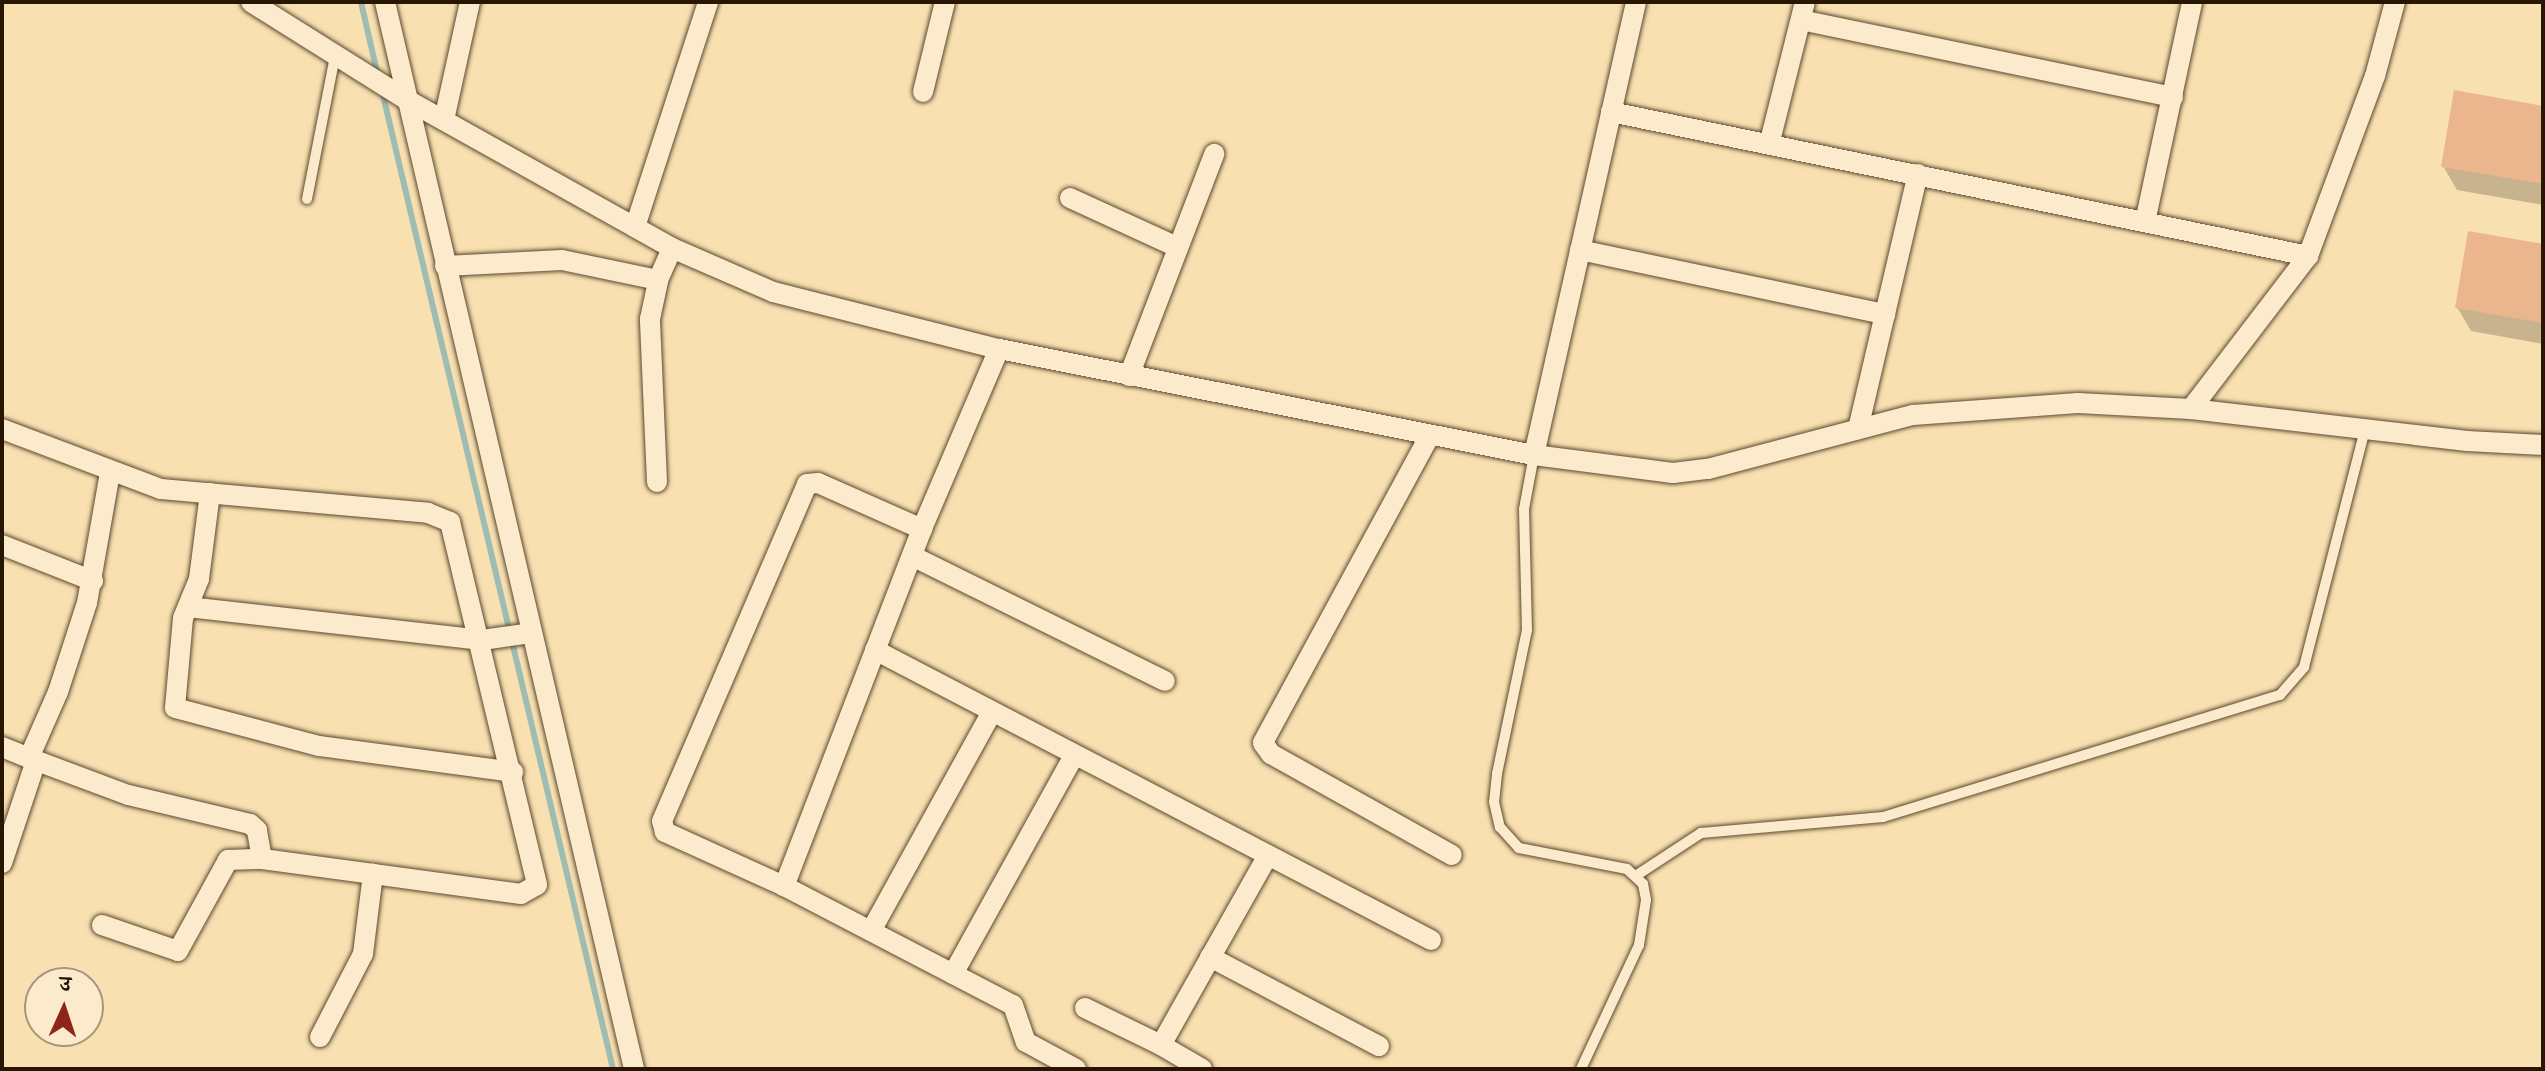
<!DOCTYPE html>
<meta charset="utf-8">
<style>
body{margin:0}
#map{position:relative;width:2545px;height:1071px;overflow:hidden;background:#f9e0b1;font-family:"Libre Bodoni","Noto Serif Devanagari",serif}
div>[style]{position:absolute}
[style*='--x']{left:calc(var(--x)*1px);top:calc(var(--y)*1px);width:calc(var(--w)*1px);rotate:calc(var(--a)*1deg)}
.shadow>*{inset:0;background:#0003}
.stream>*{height:6px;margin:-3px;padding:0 3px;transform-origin:3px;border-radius:3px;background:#9ebcb2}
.building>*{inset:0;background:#ebb58e}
.roads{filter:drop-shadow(0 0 2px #5b482e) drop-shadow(0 0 2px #5b482e)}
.service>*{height:10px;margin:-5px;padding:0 5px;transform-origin:5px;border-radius:5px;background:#fbebcc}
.minor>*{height:20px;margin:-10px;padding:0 10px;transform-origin:10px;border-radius:10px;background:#fbebcc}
span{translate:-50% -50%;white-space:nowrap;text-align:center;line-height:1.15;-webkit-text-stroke:7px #fbebcc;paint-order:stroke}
.frame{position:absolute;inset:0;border:4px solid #261602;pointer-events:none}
.north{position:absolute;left:24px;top:967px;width:80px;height:80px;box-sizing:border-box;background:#fbebcc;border:2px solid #a6967b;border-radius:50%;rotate:3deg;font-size:22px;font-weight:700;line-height:32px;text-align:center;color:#261602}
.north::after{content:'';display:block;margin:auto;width:28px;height:36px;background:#8f2418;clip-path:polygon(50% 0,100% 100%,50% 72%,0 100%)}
</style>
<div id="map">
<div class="shadow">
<i style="clip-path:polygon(2543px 108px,2543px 205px,2457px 190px,2443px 166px)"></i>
<i style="clip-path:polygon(2543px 246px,2543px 344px,2471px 331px,2457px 307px)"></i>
</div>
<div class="stream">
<i style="--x:361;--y:2;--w:76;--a:77.1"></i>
<i style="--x:382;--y:91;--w:1005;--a:76.71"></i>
</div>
<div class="building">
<i style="clip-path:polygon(2454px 90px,2543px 106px,2543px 184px,2441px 167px)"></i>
<i style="clip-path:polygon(2468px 231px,2543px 244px,2543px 323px,2455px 308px)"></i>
</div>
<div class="roads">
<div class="service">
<i style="--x:307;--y:199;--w:146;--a:-78.9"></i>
<i style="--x:1534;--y:455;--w:55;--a:100.5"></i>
<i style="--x:1524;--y:509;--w:121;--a:88.6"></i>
<i style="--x:1527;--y:630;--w:147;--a:101.8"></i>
<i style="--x:1497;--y:774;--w:28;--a:96"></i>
<i style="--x:1494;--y:802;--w:26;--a:77"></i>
<i style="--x:1500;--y:827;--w:28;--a:48"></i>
<i style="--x:1519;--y:848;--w:110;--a:11"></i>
<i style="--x:1627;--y:869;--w:22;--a:43"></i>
<i style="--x:1643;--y:884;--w:16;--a:79"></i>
<i style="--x:1646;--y:900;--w:46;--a:98.8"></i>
<i style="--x:1639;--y:945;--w:137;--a:115.1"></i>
<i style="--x:1637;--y:875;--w:77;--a:-33.3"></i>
<i style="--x:1701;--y:833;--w:183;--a:-5"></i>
<i style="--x:1883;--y:817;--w:415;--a:-17.1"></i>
<i style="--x:2280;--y:695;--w:37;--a:-49"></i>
<i style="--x:2304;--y:667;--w:245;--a:-75.6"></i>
</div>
<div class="minor">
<i style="--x:251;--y:2;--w:186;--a:32.1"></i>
<i style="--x:409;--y:101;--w:301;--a:29.2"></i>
<i style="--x:672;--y:248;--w:110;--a:23.5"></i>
<i style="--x:773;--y:292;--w:233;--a:14.2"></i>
<i style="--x:999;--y:349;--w:545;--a:11.21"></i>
<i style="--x:1534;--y:455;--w:140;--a:7.4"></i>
<i style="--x:1673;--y:473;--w:35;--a:-7"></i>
<i style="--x:1708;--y:469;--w:212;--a:-14.8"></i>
<i style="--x:1913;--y:415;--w:165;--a:-4.2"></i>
<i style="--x:2078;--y:403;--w:113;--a:3"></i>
<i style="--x:2191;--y:409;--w:278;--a:6.6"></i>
<i style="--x:2467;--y:441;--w:76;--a:3"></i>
<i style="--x:385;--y:2;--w:1096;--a:76.86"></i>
<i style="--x:1801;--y:20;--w:380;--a:11.7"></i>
<i style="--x:923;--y:92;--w:93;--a:-76.3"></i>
<i style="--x:1611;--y:112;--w:712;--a:11.67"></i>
<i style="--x:444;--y:120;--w:121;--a:-77.6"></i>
<i style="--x:1770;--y:141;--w:143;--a:-75.9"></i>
<i style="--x:1070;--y:198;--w:118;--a:24.6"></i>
<i style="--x:2145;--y:222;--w:225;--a:-77.9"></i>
<i style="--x:635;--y:227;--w:237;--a:-72"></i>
<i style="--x:1580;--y:250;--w:312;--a:11.9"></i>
<i style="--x:445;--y:266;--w:117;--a:-2.9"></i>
<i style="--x:562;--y:260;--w:98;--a:11.8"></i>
<i style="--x:999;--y:349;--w:196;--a:113.2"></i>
<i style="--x:922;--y:529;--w:383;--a:111.1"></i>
<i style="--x:784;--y:886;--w:258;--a:27.5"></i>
<i style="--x:1013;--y:1005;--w:39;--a:71"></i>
<i style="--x:1026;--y:1042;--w:57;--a:28.4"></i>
<i style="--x:1129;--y:376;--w:238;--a:-69"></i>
<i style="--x:2191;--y:409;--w:193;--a:-52.6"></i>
<i style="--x:2308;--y:256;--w:192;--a:-69.6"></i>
<i style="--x:2375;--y:76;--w:77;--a:-74.9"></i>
<i style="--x:2;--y:429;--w:170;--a:20.7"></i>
<i style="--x:161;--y:489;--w:268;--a:5.1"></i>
<i style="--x:428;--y:513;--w:24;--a:22"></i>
<i style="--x:450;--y:522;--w:373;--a:76.5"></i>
<i style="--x:537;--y:885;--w:18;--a:151"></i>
<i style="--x:521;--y:894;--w:261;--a:-172.3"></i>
<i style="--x:262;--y:859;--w:29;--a:-100"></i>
<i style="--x:257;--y:830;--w:9;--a:-139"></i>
<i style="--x:250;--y:824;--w:125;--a:-166.6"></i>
<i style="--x:128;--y:795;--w:106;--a:-159.5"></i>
<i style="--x:1858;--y:429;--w:262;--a:-76.8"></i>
<i style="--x:1430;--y:435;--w:350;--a:118.5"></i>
<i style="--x:1263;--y:743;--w:14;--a:54"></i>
<i style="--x:1271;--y:754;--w:207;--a:29.2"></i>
<i style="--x:1534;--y:455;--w:464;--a:-77.3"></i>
<i style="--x:657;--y:482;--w:163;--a:-92.5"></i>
<i style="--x:650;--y:319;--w:40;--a:-78"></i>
<i style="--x:658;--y:280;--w:35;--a:-66"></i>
<i style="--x:210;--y:493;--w:87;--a:97.3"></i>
<i style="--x:199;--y:579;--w:42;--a:112.3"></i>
<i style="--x:183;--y:618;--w:90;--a:95.1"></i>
<i style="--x:175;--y:708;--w:149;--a:14.8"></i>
<i style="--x:319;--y:746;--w:196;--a:7.6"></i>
<i style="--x:2;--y:545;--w:98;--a:21.6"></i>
<i style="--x:912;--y:556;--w:282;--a:26.3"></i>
<i style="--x:188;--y:607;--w:296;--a:6.4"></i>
<i style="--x:482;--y:640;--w:49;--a:-8.1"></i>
<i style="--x:875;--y:650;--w:627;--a:27.55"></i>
<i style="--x:2;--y:747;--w:29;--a:22"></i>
<i style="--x:29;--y:758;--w:72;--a:-66.3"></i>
<i style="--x:58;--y:692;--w:94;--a:-72"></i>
<i style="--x:87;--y:603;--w:132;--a:-80"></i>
<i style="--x:2;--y:863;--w:108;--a:-71.6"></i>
<i style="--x:784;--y:886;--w:131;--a:-155.6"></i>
<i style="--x:665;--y:832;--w:11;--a:-105"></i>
<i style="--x:662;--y:821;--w:367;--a:-66.7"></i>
<i style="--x:807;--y:484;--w:11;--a:-5"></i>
<i style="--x:818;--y:483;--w:114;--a:23.9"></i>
<i style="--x:102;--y:925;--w:80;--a:18.9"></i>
<i style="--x:178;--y:951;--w:104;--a:-61.2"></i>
<i style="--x:228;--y:860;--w:34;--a:-2"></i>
<i style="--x:871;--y:931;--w:250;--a:-61.1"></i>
<i style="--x:1210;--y:957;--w:191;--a:27.8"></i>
<i style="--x:953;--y:974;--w:249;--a:-61"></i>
<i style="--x:1085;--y:1008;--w:85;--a:26"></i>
<i style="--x:320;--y:1037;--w:93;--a:-62.6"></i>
<i style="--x:363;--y:954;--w:81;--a:-82.9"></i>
<i style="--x:1202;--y:1069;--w:48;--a:-149.7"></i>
<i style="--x:1161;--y:1045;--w:216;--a:-60.6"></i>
</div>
</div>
<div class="frame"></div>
<div class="north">उ</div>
</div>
